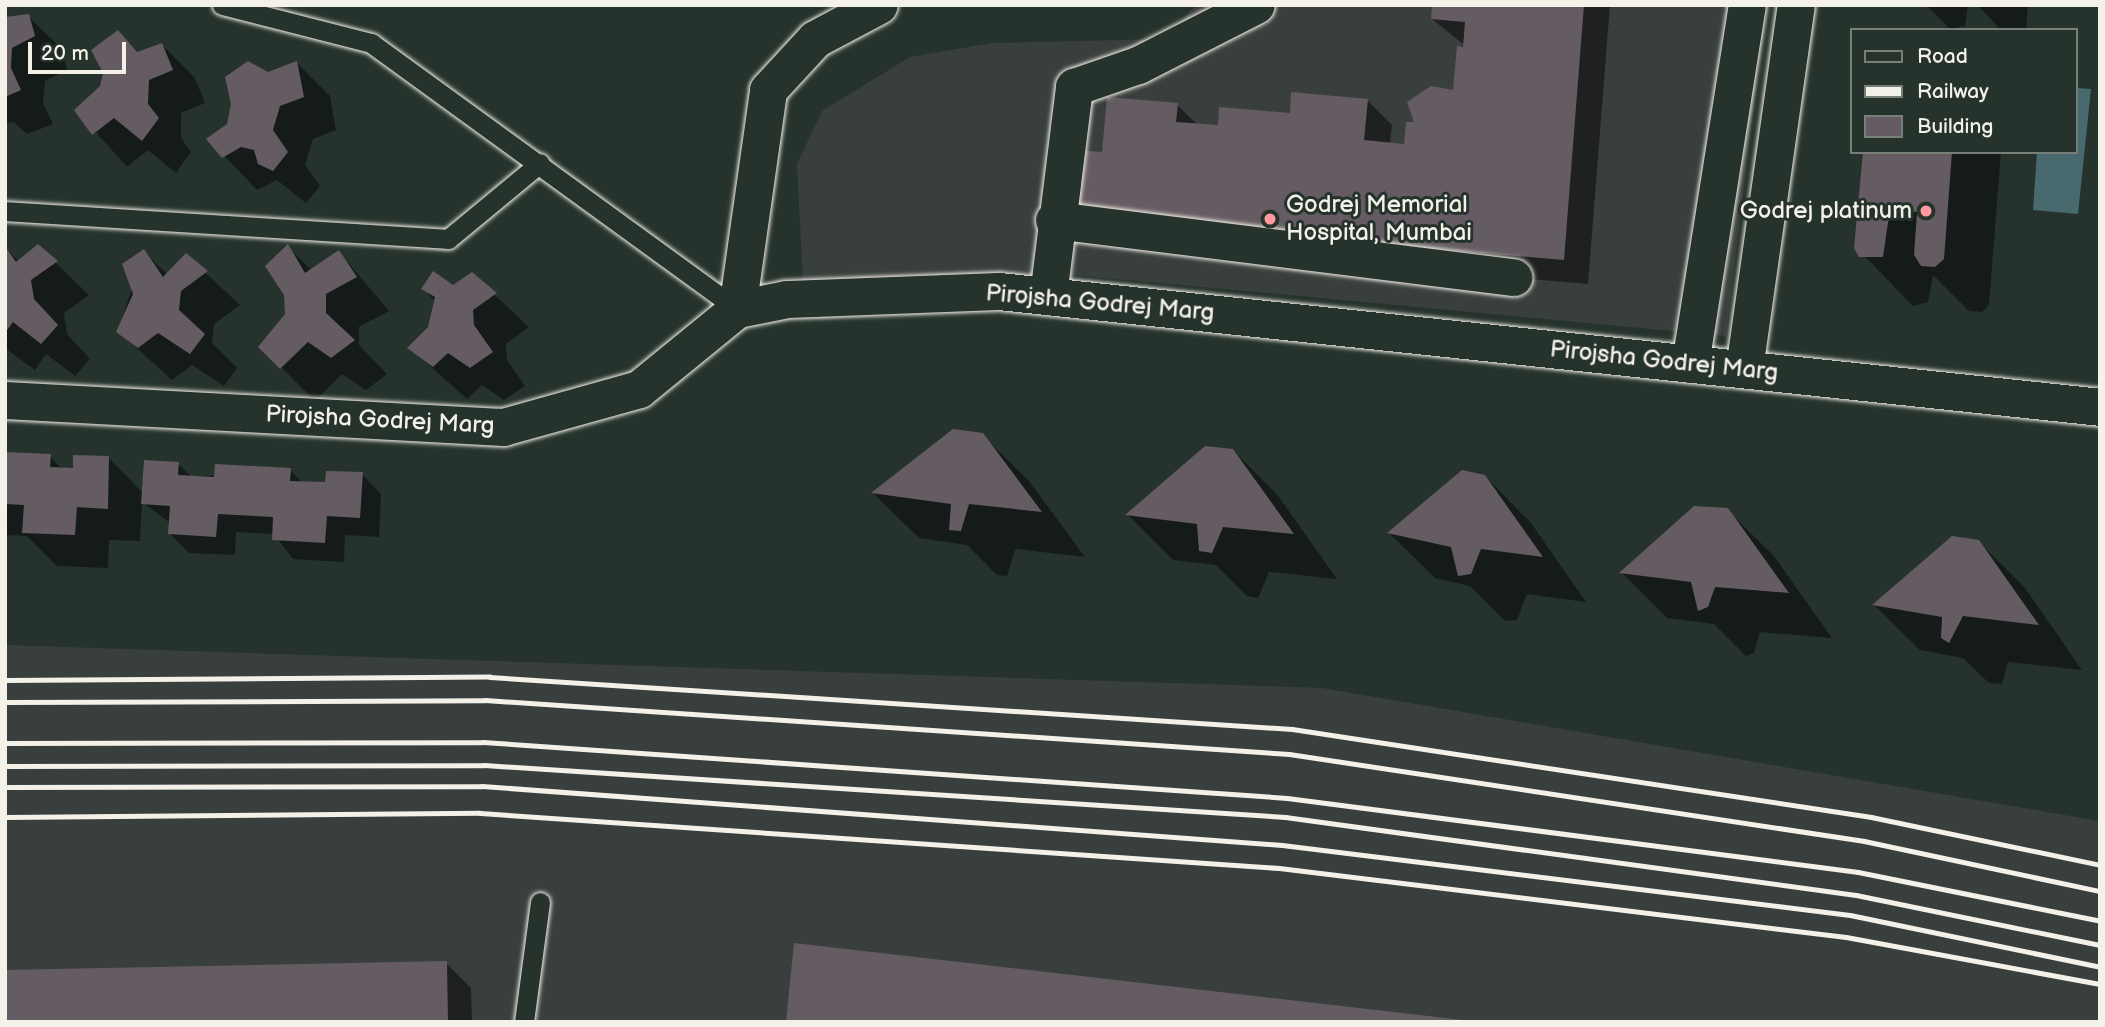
<!DOCTYPE html>
<style>
body{margin:0}
#map{position:relative;width:2105px;height:1027px;overflow:hidden;background:#26332d;font-family:"Balsamiq Sans",sans-serif}
div>[style]{position:absolute}
[style*='--x']{left:calc(var(--x)*1px);top:calc(var(--y)*1px);width:calc(var(--w)*1px);rotate:calc(var(--a)*1deg)}
.built>*{inset:0;background:#393f3d}
.water>*{inset:0;background:#486a6f}
.shadow>*{inset:0;background:#0007}
.building>*{inset:0;background:#655c63}
.roads{filter:drop-shadow(0 0 2px #f4f1e8) drop-shadow(0 0 2px #f4f1e8)}
.lane>*{height:19px;margin:-9.5px;padding:0 9.5px;transform-origin:9.5px;border-radius:9.5px;background:#26332d}
.street>*{height:37px;margin:-18.5px;padding:0 18.5px;transform-origin:18.5px;border-radius:18.5px;background:#26332d}
.rail>*{height:5px;margin:-2.5px;padding:0 2.5px;transform-origin:2.5px;border-radius:2.5px;background:#f4f1e8}
.dots>*{width:19px;height:19px;translate:-50% -50%;box-sizing:border-box;border:4px solid #26332d;border-radius:50%}
span{translate:-50% -50%;white-space:nowrap;text-align:center;line-height:1.15;-webkit-text-stroke:6px #26332d;paint-order:stroke}
.poi-label{font-size:24px;color:#f4f1e8}
.left{translate:0 -50%;text-align:left}
.right{translate:-100% -50%;text-align:right}
.street-label{font-size:24px;color:#f4f1e8}
.frame{position:absolute;inset:0;border:7px solid #f4f1e8;pointer-events:none}
.legend{position:absolute;left:1850px;top:28px;width:228px;height:126px;box-sizing:border-box;background:#26332d;border:2px solid #787f78;margin:0;padding:9px 12px;list-style:none;font-size:21px;color:#f4f1e8}
.legend li{display:flex;align-items:center;gap:14px;height:35px}
.legend b{width:35px;border:2px solid #787f78}
.scale{position:absolute;left:28px;top:42px;width:98px;height:32px;box-sizing:border-box;border:4px solid #f4f1e8;border-top:0;padding-left:9px;font-size:21px;line-height:24px;white-space:nowrap;color:#f4f1e8;-webkit-text-stroke:5px #26332d;paint-order:stroke}
</style>
<div id="map">
<div class="built">
<i style="clip-path:polygon(1196px 5px,1766px 5px,1726px 336px,1075px 275px,913px 278px,804px 301px,797px 164px,822px 111px,910px 57px,992px 43px,1165px 39px)"></i>
<i style="clip-path:polygon(5px 645px,1322px 688px,2100px 821px,2100px 1022px,5px 1022px)"></i>
</div>
<div class="water">
<i style="clip-path:polygon(2075px 88px,2091px 89px,2078px 214px,2033px 210px,2037px 152px,2075px 152px)"></i>
</div>
<div class="shadow">
<i style="clip-path:polygon(1433px 5px,1610px 5px,1588px 284px,1098px 242px,1103px 154px,1177px 105px,1198px 125px,1219px 127px,1367px 100px,1392px 125px,1390px 144px,1405px 145px,1417px 124px,1455px 92px,1463px 44px,1432px 19px)"></i>
<i style="clip-path:polygon(1926px 5px,1968px 5px,1965px 26px,1950px 29px)"></i>
<i style="clip-path:polygon(1977px 5px,2028px 5px,2026px 28px,2001px 30px)"></i>
<i style="clip-path:polygon(28px 16px,62px 49px,67px 70px,45px 81px,43px 103px,53px 124px,27px 134px,14px 122px,5px 123px,5px 19px)"></i>
<i style="clip-path:polygon(117px 32px,138px 53px,162px 45px,195px 78px,205px 103px,181px 113px,181px 138px,191px 152px,176px 173px,148px 150px,127px 167px,77px 111px,101px 87px)"></i>
<i style="clip-path:polygon(297px 63px,330px 96px,336px 130px,313px 139px,305px 165px,320px 186px,306px 203px,277px 180px,257px 190px,209px 140px,229px 125px,268px 74px)"></i>
<i style="clip-path:polygon(1865px 152px,2001px 152px,1989px 305px,1982px 312px,1969px 311px,1933px 275px,1928px 302px,1913px 306px,1856px 247px)"></i>
<i style="clip-path:polygon(38px 246px,89px 295px,64px 313px,67px 334px,90px 359px,75px 376px,46px 354px,35px 370px,5px 348px,5px 247px,19px 262px)"></i>
<i style="clip-path:polygon(288px 247px,312px 271px,339px 252px,389px 311px,359px 327px,359px 345px,387px 374px,366px 390px,342px 374px,315px 401px,261px 347px,287px 315px)"></i>
<i style="clip-path:polygon(144px 252px,168px 275px,187px 256px,240px 305px,214px 324px,212px 343px,237px 368px,224px 386px,192px 365px,172px 380px,118px 331px)"></i>
<i style="clip-path:polygon(472px 274px,529px 327px,506px 344px,507px 360px,525px 386px,504px 400px,482px 385px,467px 399px,410px 348px,430px 328px,436px 302px,423px 289px,453px 287px)"></i>
<i style="clip-path:polygon(982px 435px,1029px 481px,1085px 557px,1015px 549px,1007px 576px,997px 575px,967px 545px,919px 538px,873px 493px)"></i>
<i style="clip-path:polygon(1233px 450px,1279px 497px,1337px 579px,1269px 572px,1258px 598px,1247px 596px,1216px 565px,1173px 560px,1128px 515px)"></i>
<i style="clip-path:polygon(5px 454px,50px 456px,63px 470px,109px 458px,143px 493px,178px 464px,192px 477px,290px 470px,303px 483px,327px 484px,362px 474px,381px 494px,379px 537px,345px 535px,344px 562px,293px 559px,274px 534px,236px 532px,235px 555px,189px 553px,170px 534px,170px 523px,142px 502px,140px 541px,109px 540px,108px 568px,57px 566px,27px 536px,5px 535px)"></i>
<i style="clip-path:polygon(1485px 476px,1531px 523px,1586px 602px,1527px 594px,1517px 620px,1505px 621px,1470px 586px,1435px 578px,1389px 533px)"></i>
<i style="clip-path:polygon(1727px 510px,1774px 556px,1832px 638px,1760px 632px,1754px 653px,1746px 656px,1714px 624px,1667px 618px,1622px 573px)"></i>
<i style="clip-path:polygon(1978px 541px,2025px 588px,2082px 670px,2008px 662px,2002px 684px,1989px 683px,1963px 658px,1920px 650px,1874px 605px)"></i>
<i style="clip-path:polygon(446px 963px,471px 988px,472px 1022px,5px 1022px)"></i>
</div>
<div class="building">
<i style="clip-path:polygon(1432px 5px,1584px 5px,1564px 260px,1072px 218px,1077px 150px,1102px 152px,1107px 97px,1178px 103px,1176px 122px,1218px 125px,1219px 107px,1290px 113px,1291px 92px,1368px 99px,1364px 140px,1404px 144px,1406px 122px,1414px 122px,1407px 102px,1431px 86px,1453px 90px,1457px 46px,1463px 47px,1465px 22px,1431px 19px)"></i>
<i style="clip-path:polygon(29px 14px,35px 36px,12px 48px,11px 68px,21px 90px,5px 97px,5px 17px)"></i>
<i style="clip-path:polygon(118px 30px,137px 52px,162px 43px,173px 70px,149px 80px,148px 104px,159px 118px,142px 141px,114px 118px,92px 135px,74px 110px,100px 86px,103px 73px,91px 50px)"></i>
<i style="clip-path:polygon(248px 61px,268px 72px,297px 61px,304px 97px,280px 106px,273px 130px,288px 152px,273px 171px,258px 164px,254px 150px,241px 147px,222px 158px,206px 139px,227px 124px,231px 104px,225px 77px)"></i>
<i style="clip-path:polygon(1863px 152px,1952px 152px,1944px 259px,1935px 267px,1921px 266px,1914px 255px,1917px 212px,1890px 209px,1883px 257px,1859px 257px,1854px 248px)"></i>
<i style="clip-path:polygon(38px 244px,58px 261px,31px 280px,34px 299px,58px 325px,41px 344px,13px 322px,5px 333px,5px 246px,16px 262px)"></i>
<i style="clip-path:polygon(288px 244px,305px 273px,339px 250px,357px 277px,326px 294px,326px 313px,355px 340px,331px 358px,308px 342px,280px 369px,258px 347px,285px 314px,284px 295px,265px 266px)"></i>
<i style="clip-path:polygon(144px 249px,163px 277px,186px 253px,208px 271px,181px 291px,179px 310px,205px 334px,190px 354px,158px 333px,138px 348px,116px 332px,133px 294px,122px 264px)"></i>
<i style="clip-path:polygon(433px 271px,453px 285px,472px 272px,497px 293px,473px 310px,474px 325px,493px 352px,470px 368px,448px 353px,433px 367px,407px 348px,428px 327px,435px 297px,421px 289px)"></i>
<i style="clip-path:polygon(953px 429px,983px 433px,1042px 512px,969px 504px,961px 531px,949px 530px,951px 504px,871px 493px)"></i>
<i style="clip-path:polygon(1205px 446px,1233px 449px,1294px 534px,1223px 527px,1212px 553px,1199px 551px,1197px 524px,1125px 515px)"></i>
<i style="clip-path:polygon(5px 452px,51px 454px,50px 467px,73px 468px,73px 455px,109px 456px,108px 509px,77px 507px,75px 535px,22px 533px,24px 505px,5px 504px)"></i>
<i style="clip-path:polygon(144px 460px,179px 462px,178px 475px,214px 477px,215px 464px,291px 468px,290px 481px,325px 482px,326px 471px,363px 472px,360px 518px,327px 516px,325px 543px,272px 540px,273px 517px,218px 514px,216px 537px,168px 534px,170px 506px,141px 504px)"></i>
<i style="clip-path:polygon(1462px 470px,1485px 475px,1543px 557px,1481px 549px,1471px 574px,1458px 576px,1451px 547px,1387px 533px)"></i>
<i style="clip-path:polygon(1694px 506px,1728px 508px,1789px 593px,1715px 587px,1708px 607px,1698px 611px,1691px 582px,1619px 573px)"></i>
<i style="clip-path:polygon(1952px 536px,1979px 540px,2039px 625px,1963px 616px,1949px 643px,1941px 638px,1942px 617px,1872px 605px)"></i>
<i style="clip-path:polygon(794px 943px,1463px 1020px,1463px 1022px,786px 1022px)"></i>
<i style="clip-path:polygon(447px 961px,448px 1022px,5px 1022px,5px 970px)"></i>
</div>
<div class="roads">
<div class="lane">
<i style="--x:222;--y:5;--w:154;--a:14.3"></i>
<i style="--x:371;--y:43;--w:452;--a:36"></i>
<i style="--x:5;--y:211;--w:444;--a:3.6"></i>
<i style="--x:448;--y:239;--w:119;--a:-39.6"></i>
<i style="--x:524;--y:1022;--w:121;--a:-82.4"></i>
</div>
<div class="street">
<i style="--x:1054;--y:220;--w:463;--a:7.1"></i>
<i style="--x:1048;--y:296;--w:211;--a:-82.9"></i>
<i style="--x:1074;--y:87;--w:68;--a:-19"></i>
<i style="--x:1138;--y:65;--w:132;--a:-27"></i>
<i style="--x:737;--y:309;--w:221;--a:-81.9"></i>
<i style="--x:768;--y:90;--w:69;--a:-47.3"></i>
<i style="--x:815;--y:39;--w:72;--a:-28"></i>
<i style="--x:1690;--y:364;--w:363;--a:-81"></i>
<i style="--x:1744;--y:369;--w:368;--a:-81.9"></i>
<i style="--x:5;--y:400;--w:499;--a:3.1"></i>
<i style="--x:503;--y:427;--w:141;--a:-15.6"></i>
<i style="--x:639;--y:389;--w:127;--a:-39.2"></i>
<i style="--x:737;--y:309;--w:51;--a:-11.3"></i>
<i style="--x:787;--y:299;--w:212;--a:-2.2"></i>
<i style="--x:999;--y:291;--w:1107;--a:6.01"></i>
</div>
</div>
<div class="rail">
<i style="--x:5;--y:680;--w:485;--a:-0.4"></i>
<i style="--x:490;--y:677;--w:804;--a:3.71"></i>
<i style="--x:1292;--y:729;--w:586;--a:8.64"></i>
<i style="--x:1871;--y:817;--w:234;--a:11.8"></i>
<i style="--x:5;--y:702;--w:480;--a:-0.2"></i>
<i style="--x:485;--y:700;--w:806;--a:3.84"></i>
<i style="--x:1289;--y:754;--w:582;--a:8.6"></i>
<i style="--x:1864;--y:841;--w:241;--a:12"></i>
<i style="--x:5;--y:743;--w:478;--a:-0.1"></i>
<i style="--x:483;--y:742;--w:806;--a:3.98"></i>
<i style="--x:1287;--y:798;--w:576;--a:7.38"></i>
<i style="--x:1858;--y:872;--w:247;--a:11.4"></i>
<i style="--x:5;--y:766;--w:479;--a:-0.1"></i>
<i style="--x:484;--y:765;--w:803;--a:3.71"></i>
<i style="--x:1285;--y:817;--w:576;--a:7.78"></i>
<i style="--x:1856;--y:895;--w:249;--a:11.6"></i>
<i style="--x:5;--y:787;--w:477;--a:-0.1"></i>
<i style="--x:482;--y:786;--w:802;--a:4.22"></i>
<i style="--x:1282;--y:845;--w:572;--a:7.03"></i>
<i style="--x:1850;--y:915;--w:255;--a:11.7"></i>
<i style="--x:5;--y:817;--w:475;--a:-0.5"></i>
<i style="--x:480;--y:813;--w:801;--a:3.94"></i>
<i style="--x:1279;--y:868;--w:571;--a:6.94"></i>
<i style="--x:1846;--y:937;--w:258;--a:10.5"></i>
</div>
<div class="dots">
<i style="left:1926px;top:211px;background:#ff9aa2"></i>
<i style="left:1270px;top:219px;background:#ff9aa2"></i>
</div>
<div class="poi-label">
<span class="left" style="left:1286px;top:219px">Godrej Memorial<br>Hospital, Mumbai</span>
<span class="right" style="left:1912px;top:211px">Godrej platinum</span>
</div>
<div class="street-label">
<span style="left:1100px;top:303px;rotate:5deg">Pirojsha Godrej Marg</span>
<span style="left:1664px;top:361px;rotate:6deg">Pirojsha Godrej Marg</span>
<span style="left:380px;top:420px;rotate:3deg">Pirojsha Godrej Marg</span>
</div>
<div class="frame"></div>
<ul class="legend">
<li><b style="height:9px;background:#26332d"></b>Road</li>
<li><b style="height:9px;background:#f4f1e8"></b>Railway</li>
<li><b style="height:19px;background:#655c63"></b>Building</li>
</ul>
<div class="scale">20 m</div>
</div>
